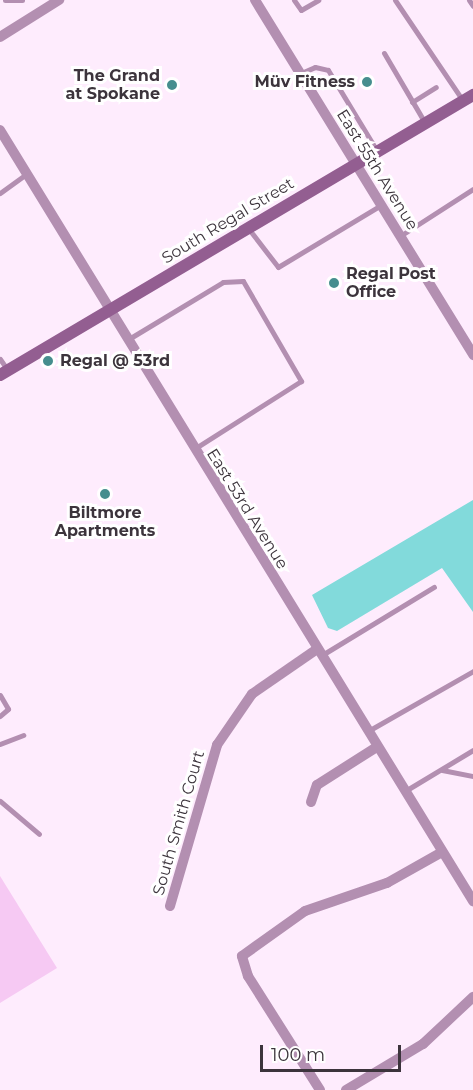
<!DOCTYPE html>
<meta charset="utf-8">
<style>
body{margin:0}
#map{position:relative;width:473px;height:1090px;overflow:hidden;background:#feecfd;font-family:Montserrat,sans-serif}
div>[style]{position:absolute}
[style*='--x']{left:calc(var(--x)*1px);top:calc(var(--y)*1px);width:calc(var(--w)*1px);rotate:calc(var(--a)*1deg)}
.green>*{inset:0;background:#f6c9f3}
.water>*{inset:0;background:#82dadb}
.lane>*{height:5px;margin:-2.5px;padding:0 2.5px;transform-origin:2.5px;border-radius:2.5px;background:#b38fb1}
.street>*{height:10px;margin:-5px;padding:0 5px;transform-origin:5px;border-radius:5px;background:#b38fb1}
.secondary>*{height:12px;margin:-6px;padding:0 6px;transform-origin:6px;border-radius:6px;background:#935e91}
.dots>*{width:16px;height:16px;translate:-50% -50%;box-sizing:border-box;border:3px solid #fff;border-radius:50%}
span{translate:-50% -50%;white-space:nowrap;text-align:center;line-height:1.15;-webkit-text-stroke:6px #fff;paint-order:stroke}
.poi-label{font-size:16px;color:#3c343c;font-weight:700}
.right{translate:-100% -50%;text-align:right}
.left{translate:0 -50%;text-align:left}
.street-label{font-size:16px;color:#3c343c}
.scale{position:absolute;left:260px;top:1045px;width:141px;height:27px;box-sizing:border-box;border:3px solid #3c343c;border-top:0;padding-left:8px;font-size:18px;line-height:21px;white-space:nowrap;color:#3c343c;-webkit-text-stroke:4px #fff;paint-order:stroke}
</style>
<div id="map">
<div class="green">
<i style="clip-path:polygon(0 876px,57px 968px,0 1003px)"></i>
</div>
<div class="water">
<i style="clip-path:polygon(473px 500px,473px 612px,442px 568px,337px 631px,328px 628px,312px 595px)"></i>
</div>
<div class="lane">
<i style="--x:5;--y:0;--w:17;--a:0"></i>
<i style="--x:294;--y:0;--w:12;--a:55"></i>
<i style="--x:301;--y:10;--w:20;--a:-30"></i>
<i style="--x:395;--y:0;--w:122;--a:56"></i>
<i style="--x:469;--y:0;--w:7;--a:56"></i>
<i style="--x:384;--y:53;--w:81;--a:59.6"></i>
<i style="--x:301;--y:73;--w:15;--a:-23"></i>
<i style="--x:315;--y:67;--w:13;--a:13"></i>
<i style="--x:328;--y:70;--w:95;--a:58.8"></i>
<i style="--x:412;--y:102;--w:28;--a:-32"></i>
<i style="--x:0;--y:193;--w:32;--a:-36"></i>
<i style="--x:248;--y:228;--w:49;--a:52.4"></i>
<i style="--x:278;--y:267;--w:120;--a:-31"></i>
<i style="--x:400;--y:236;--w:87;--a:-32.8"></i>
<i style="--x:127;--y:340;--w:112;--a:-31.1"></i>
<i style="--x:223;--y:282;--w:20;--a:-3"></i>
<i style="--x:243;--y:281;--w:116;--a:59.9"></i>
<i style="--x:301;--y:381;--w:127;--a:147.6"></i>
<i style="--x:0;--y:359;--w:12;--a:55"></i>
<i style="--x:322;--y:655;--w:131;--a:-31.3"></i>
<i style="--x:0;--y:695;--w:16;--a:60"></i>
<i style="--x:8;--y:709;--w:11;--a:139"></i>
<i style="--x:368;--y:731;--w:121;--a:-29.7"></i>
<i style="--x:0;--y:744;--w:25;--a:-21"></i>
<i style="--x:442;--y:770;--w:32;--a:11"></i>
<i style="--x:405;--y:791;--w:79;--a:-31.1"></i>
<i style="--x:0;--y:801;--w:51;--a:40.2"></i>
</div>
<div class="street">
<i style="--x:255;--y:0;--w:417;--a:58.4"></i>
<i style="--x:0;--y:37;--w:70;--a:-32.1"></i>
<i style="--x:0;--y:130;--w:905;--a:58.47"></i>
<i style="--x:311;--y:802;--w:18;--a:-71"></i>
<i style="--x:317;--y:785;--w:69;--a:-32.5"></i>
<i style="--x:170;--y:906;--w:168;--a:-73.7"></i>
<i style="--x:217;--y:745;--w:62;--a:-55.5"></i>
<i style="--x:252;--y:694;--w:79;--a:-34.7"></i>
<i style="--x:320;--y:1090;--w:135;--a:-122.3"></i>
<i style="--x:248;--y:976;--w:21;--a:-107"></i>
<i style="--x:242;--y:956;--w:77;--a:-35.5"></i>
<i style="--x:305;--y:911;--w:87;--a:-18.9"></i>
<i style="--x:387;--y:883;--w:63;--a:-29.4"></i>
<i style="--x:346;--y:1090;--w:90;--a:-30.9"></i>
<i style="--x:423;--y:1044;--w:69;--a:-43.2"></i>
</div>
<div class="secondary">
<i style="--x:0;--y:375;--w:550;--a:-30.62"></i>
</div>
<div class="dots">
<i style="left:367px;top:82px;background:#468e8e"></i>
<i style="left:172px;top:85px;background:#468e8e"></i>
<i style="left:334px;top:283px;background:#468e8e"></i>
<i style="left:48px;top:361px;background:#468e8e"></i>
<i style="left:105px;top:494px;background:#468e8e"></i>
</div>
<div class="poi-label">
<span class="right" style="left:160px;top:85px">The Grand<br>at Spokane</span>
<span class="right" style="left:355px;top:82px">Müv Fitness</span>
<span class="left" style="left:346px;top:283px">Regal Post<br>Office</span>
<span class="left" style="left:60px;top:361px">Regal @ 53rd</span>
<span style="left:105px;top:522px">Biltmore<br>Apartments</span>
</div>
<div class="street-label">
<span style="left:377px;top:170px;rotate:58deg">East 55th Avenue</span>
<span style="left:228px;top:221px;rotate:-31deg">South Regal Street</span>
<span style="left:247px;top:509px;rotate:58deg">East 53rd Avenue</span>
<span style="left:179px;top:823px;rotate:-74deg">South Smith Court</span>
</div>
<div class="scale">100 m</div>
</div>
